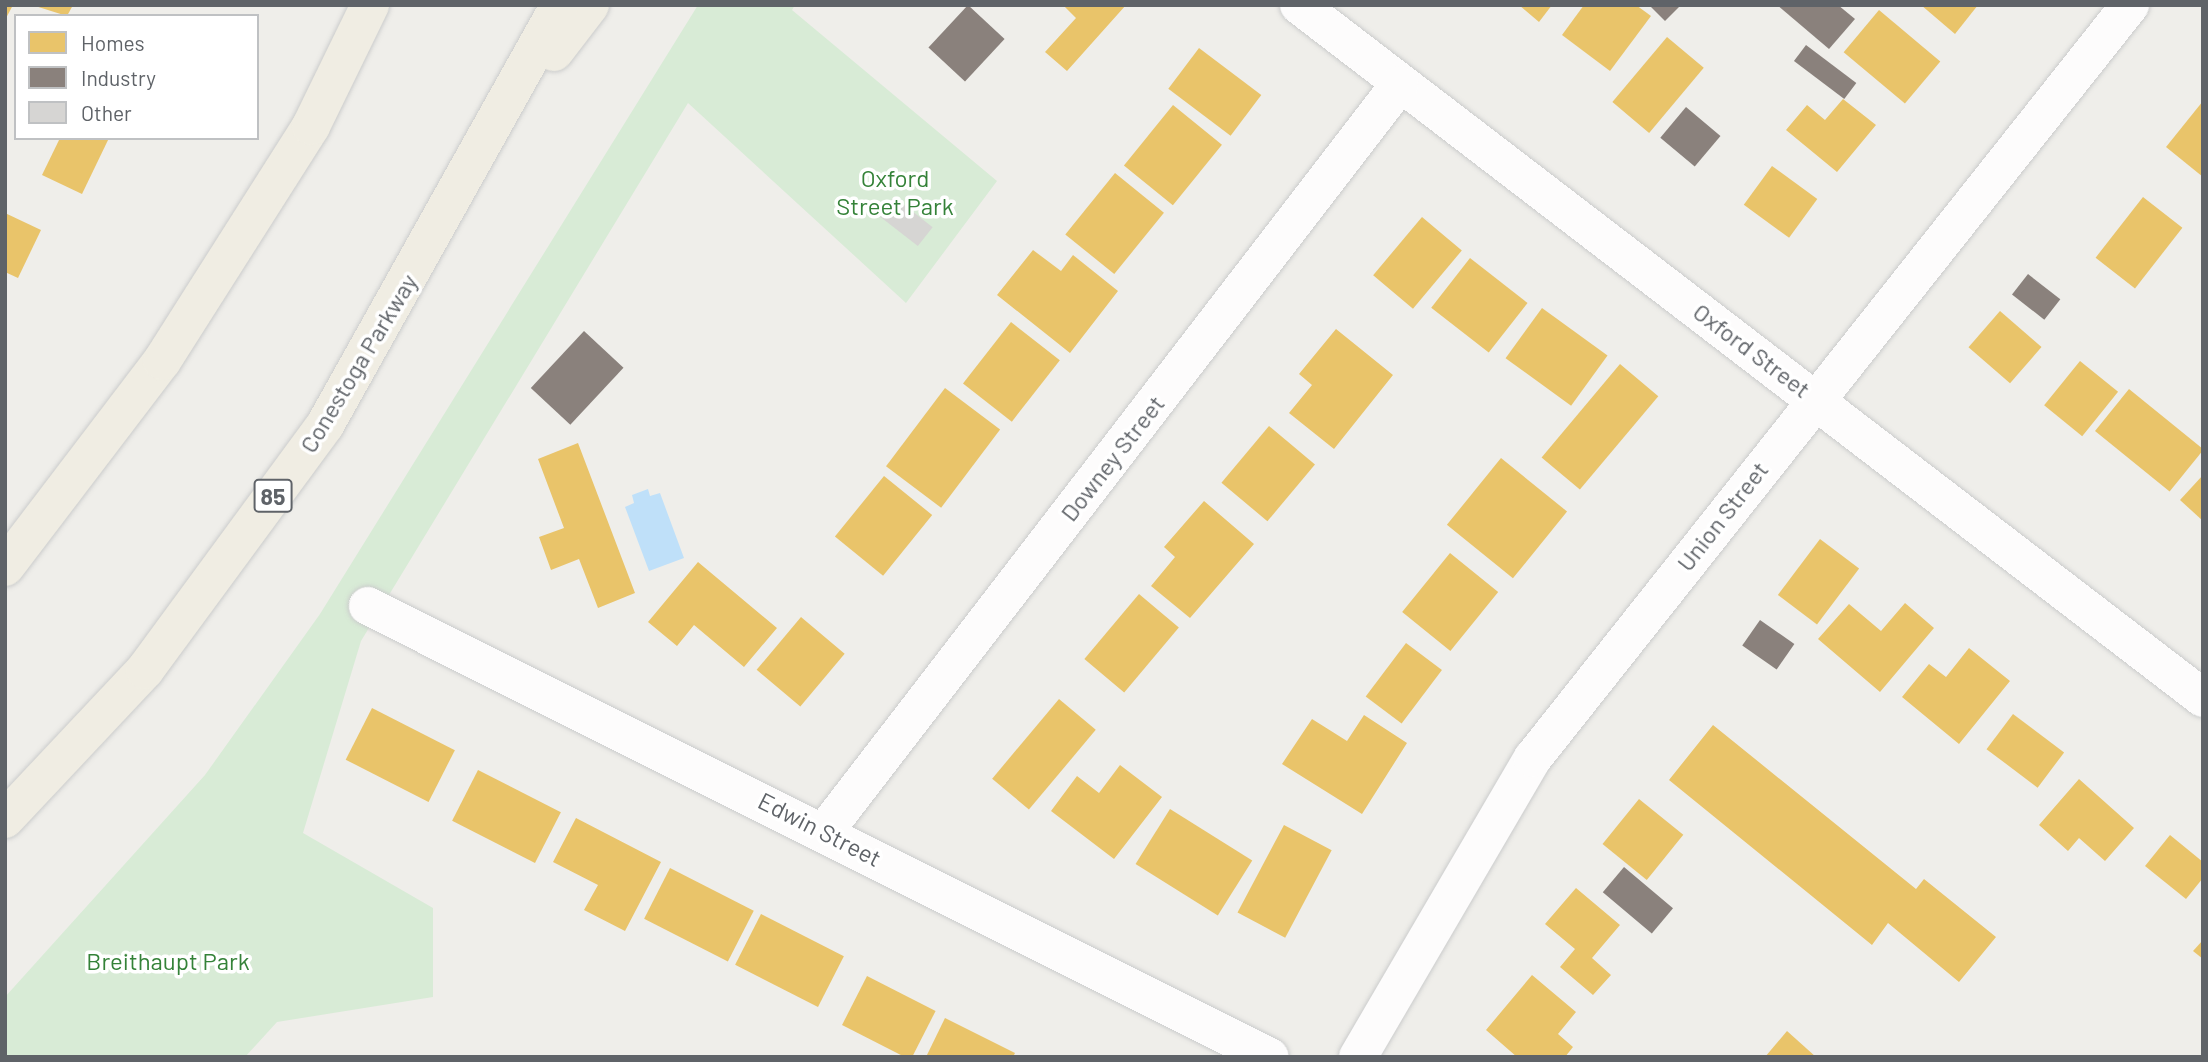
<!DOCTYPE html>
<style>
body{margin:0}
#map{position:relative;width:2208px;height:1062px;overflow:hidden;background:#efeeea;font-family:Barlow,sans-serif}
div>[style]{position:absolute}
[style*='--x']{left:calc(var(--x)*1px);top:calc(var(--y)*1px);width:calc(var(--w)*1px);rotate:calc(var(--a)*1deg)}
.green>*{inset:0;background:#d8ebd6}
.water>*{inset:0;background:#bfe0f9}
.homes>*{inset:0;background:#e9c46a;transform-origin:0 0}
.industry>*{inset:0;background:#8a817c;transform-origin:0 0}
.building>*{inset:0;background:#d6d5d3;transform-origin:0 0}
.roads{filter:drop-shadow(0 0 2px #cbcccc) drop-shadow(0 0 2px #cbcccc)}
.minor>*{height:38px;margin:-19px;padding:0 19px;transform-origin:19px;border-radius:19px;background:#fdfcfc}
.highway>*{height:38px;margin:-19px;padding:0 19px;transform-origin:19px;border-radius:19px;background:#f0ede3}
span{translate:-50% -50%;white-space:nowrap;text-align:center;line-height:1.15;-webkit-text-stroke:7px #fff;paint-order:stroke}
.shield-label span{padding:2px 5px;background:#fff;border:2px solid;border-radius:5px;-webkit-text-stroke-width:0}
.shield-label{font-size:23px;color:#5f6368;font-weight:700}
.park-label{font-size:24px;color:#348238}
.street-label{font-size:24px;color:#5f6368}
.frame{position:absolute;inset:0;border:7px solid #5f6368;pointer-events:none}
.legend{position:absolute;left:14px;top:14px;width:245px;height:126px;box-sizing:border-box;background:#fff;border:2px solid #bfc1c3;margin:0;padding:9px 12px;list-style:none;font-size:21px;color:#5f6368}
.legend li{display:flex;align-items:center;gap:14px;height:35px}
.legend b{width:35px;border:2px solid #bfc1c3}
</style>
<div id="map">
<div class="green">
<i style="clip-path:polygon(698px 5px,795px 5px,792px 10px,997px 181px,906px 303px,688px 103px,361px 641px,303px 833px,433px 908px,433px 997px,277px 1022px,245px 1057px,5px 1057px,5px 997px,205px 775px,320px 614px)"></i>
</div>
<div class="water">
<i style="clip-path:polygon(648px 489px,650px 496px,660px 493px,684px 558px,649px 571px,625px 507px,634px 503px,632px 495px)"></i>
</div>
<div class="homes">
<i style="clip-path:polygon(5px 5px,13px 5px,5px 20px)"></i>
<i style="clip-path:polygon(32px 5px,73px 5px,67px 16px)"></i>
<i style="clip-path:polygon(1063px 5px,1126px 5px,1067px 71px,1045px 52px,1076px 18px)"></i>
<i style="clip-path:polygon(1519px 5px,1552px 5px,1539px 22px)"></i>
<i style="clip-path:polygon(1584px 5px,1636px 5px,1651px 16px,1610px 71px,1562px 35px)"></i>
<i style="clip-path:polygon(1921px 5px,1978px 5px,1955px 34px)"></i>
<i style="left:1879px;top:10px;width:80px;height:55px;rotate:40deg"></i>
<i style="left:1667px;top:37px;width:48px;height:85px;rotate:40deg"></i>
<i style="left:1199px;top:48px;width:78px;height:51px;rotate:37deg"></i>
<i style="clip-path:polygon(1843px 99px,1876px 125px,1837px 172px,1786px 130px,1807px 105px,1825px 120px)"></i>
<i style="clip-path:polygon(2203px 101px,2203px 177px,2166px 147px)"></i>
<i style="left:1173px;top:105px;width:63px;height:78px;rotate:39deg"></i>
<i style="clip-path:polygon(60px 138px,109px 138px,82px 194px,42px 175px)"></i>
<i style="left:1772px;top:166px;width:56px;height:48px;rotate:36deg"></i>
<i style="left:1115px;top:173px;width:63px;height:79px;rotate:39deg"></i>
<i style="left:2143px;top:197px;width:50px;height:77px;rotate:38deg"></i>
<i style="clip-path:polygon(5px 213px,41px 230px,18px 278px,5px 272px)"></i>
<i style="left:1422px;top:217px;width:52px;height:76px;rotate:40deg"></i>
<i style="clip-path:polygon(1033px 250px,1061px 271px,1073px 255px,1118px 291px,1070px 353px,997px 295px)"></i>
<i style="left:1470px;top:258px;width:73px;height:63px;rotate:38deg"></i>
<i style="left:1542px;top:308px;width:81px;height:62px;rotate:36deg"></i>
<i style="left:2000px;top:311px;width:55px;height:48px;rotate:41deg"></i>
<i style="left:1011px;top:322px;width:62px;height:78px;rotate:38deg"></i>
<i style="clip-path:polygon(1336px 329px,1393px 375px,1334px 449px,1289px 413px,1312px 385px,1299px 374px)"></i>
<i style="left:2080px;top:361px;width:49px;height:57px;rotate:39deg"></i>
<i style="left:1620px;top:364px;width:50px;height:122px;rotate:40deg"></i>
<i style="left:945px;top:388px;width:69px;height:98px;rotate:37deg"></i>
<i style="left:2129px;top:389px;width:96px;height:54px;rotate:39deg"></i>
<i style="left:1269px;top:426px;width:60px;height:74px;rotate:40deg"></i>
<i style="clip-path:polygon(578px 443px,635px 593px,598px 608px,579px 559px,551px 570px,539px 537px,564px 528px,538px 459px)"></i>
<i style="left:1501px;top:458px;width:85px;height:86px;rotate:39deg"></i>
<i style="clip-path:polygon(2203px 475px,2203px 521px,2180px 500px)"></i>
<i style="left:884px;top:476px;width:62px;height:78px;rotate:39deg"></i>
<i style="clip-path:polygon(1204px 501px,1254px 544px,1190px 618px,1151px 586px,1175px 557px,1164px 547px)"></i>
<i style="left:1820px;top:539px;width:49px;height:70px;rotate:37deg"></i>
<i style="left:1450px;top:553px;width:62px;height:76px;rotate:39deg"></i>
<i style="clip-path:polygon(698px 562px,777px 628px,744px 667px,694px 625px,677px 646px,648px 622px)"></i>
<i style="left:1139px;top:594px;width:52px;height:85px;rotate:40deg"></i>
<i style="clip-path:polygon(1905px 603px,1934px 628px,1880px 692px,1818px 639px,1849px 604px,1881px 631px)"></i>
<i style="left:801px;top:617px;width:57px;height:69px;rotate:40deg"></i>
<i style="left:1406px;top:643px;width:45px;height:67px;rotate:37deg"></i>
<i style="clip-path:polygon(1969px 648px,2010px 681px,1959px 744px,1902px 697px,1929px 664px,1946px 677px)"></i>
<i style="left:1059px;top:699px;width:48px;height:104px;rotate:40deg"></i>
<i style="left:372px;top:708px;width:93px;height:58px;rotate:27deg"></i>
<i style="left:2013px;top:714px;width:64px;height:44px;rotate:37deg"></i>
<i style="clip-path:polygon(1364px 715px,1407px 743px,1362px 814px,1282px 764px,1312px 719px,1347px 741px)"></i>
<i style="clip-path:polygon(1713px 725px,1916px 889px,1924px 879px,1996px 937px,1959px 982px,1888px 923px,1872px 945px,1669px 780px)"></i>
<i style="clip-path:polygon(1120px 765px,1162px 797px,1114px 859px,1051px 811px,1077px 776px,1099px 793px)"></i>
<i style="left:478px;top:770px;width:93px;height:57px;rotate:27deg"></i>
<i style="clip-path:polygon(2079px 779px,2134px 828px,2105px 861px,2079px 838px,2068px 851px,2039px 825px)"></i>
<i style="left:1639px;top:799px;width:57px;height:58px;rotate:39deg"></i>
<i style="left:1170px;top:809px;width:97px;height:65px;rotate:32deg"></i>
<i style="clip-path:polygon(576px 818px,661px 862px,625px 931px,584px 910px,598px 885px,553px 862px)"></i>
<i style="left:1284px;top:825px;width:54px;height:99px;rotate:28deg"></i>
<i style="clip-path:polygon(2170px 835px,2203px 862px,2203px 878px,2186px 899px,2145px 866px)"></i>
<i style="left:670px;top:868px;width:94px;height:57px;rotate:27deg"></i>
<i style="clip-path:polygon(1576px 888px,1620px 925px,1592px 958px,1611px 975px,1593px 995px,1560px 967px,1575px 949px,1545px 924px)"></i>
<i style="left:761px;top:914px;width:93px;height:57px;rotate:27deg"></i>
<i style="clip-path:polygon(2203px 940px,2203px 959px,2193px 951px)"></i>
<i style="clip-path:polygon(1532px 975px,1576px 1012px,1558px 1034px,1573px 1047px,1565px 1057px,1517px 1057px,1486px 1030px)"></i>
<i style="left:867px;top:976px;width:77px;height:55px;rotate:27deg"></i>
<i style="clip-path:polygon(945px 1018px,1015px 1053px,1013px 1057px,926px 1057px)"></i>
<i style="clip-path:polygon(1787px 1031px,1816px 1057px,1765px 1057px)"></i>
</div>
<div class="industry">
<i style="left:968px;top:5px;width:50px;height:58px;rotate:43deg"></i>
<i style="clip-path:polygon(1649px 5px,1681px 5px,1665px 21px)"></i>
<i style="clip-path:polygon(1777px 5px,1838px 5px,1855px 19px,1829px 49px)"></i>
<i style="left:1806px;top:45px;width:63px;height:20px;rotate:37deg"></i>
<i style="left:1686px;top:107px;width:45px;height:40px;rotate:40deg"></i>
<i style="left:2028px;top:274px;width:41px;height:26px;rotate:38deg"></i>
<i style="left:584px;top:331px;width:54px;height:78px;rotate:43deg"></i>
<i style="left:1760px;top:620px;width:42px;height:31px;rotate:35deg"></i>
<i style="left:1624px;top:867px;width:64px;height:33px;rotate:40deg"></i>
</div>
<div class="building">
<i style="left:894px;top:197px;width:49px;height:24px;rotate:38deg"></i>
</div>
<div class="roads">
<div class="minor">
<i style="--x:1299;--y:5;--w:1139;--a:37.47"></i>
<i style="--x:368;--y:606;--w:1008;--a:26.57"></i>
<i style="--x:825;--y:831;--w:941;--a:-52.42"></i>
<i style="--x:1358;--y:1057;--w:346;--a:-59.7"></i>
<i style="--x:1533;--y:758;--w:961;--a:-51.59"></i>
</div>
<div class="highway">
<i style="--x:554;--y:52;--w:59;--a:-52.5"></i>
<i style="--x:5;--y:567;--w:259;--a:-52.7"></i>
<i style="--x:162;--y:361;--w:278;--a:-57.6"></i>
<i style="--x:311;--y:126;--w:135;--a:-64"></i>
<i style="--x:5;--y:819;--w:204;--a:-46.8"></i>
<i style="--x:145;--y:670;--w:304;--a:-53.7"></i>
<i style="--x:325;--y:425;--w:481;--a:-60.8"></i>
</div>
</div>
<div class="shield-label">
<span style="left:273px;top:496px">85</span>
</div>
<div class="park-label">
<span style="left:895px;top:192px">Oxford<br>Street Park</span>
<span style="left:168px;top:961px">Breithaupt Park</span>
</div>
<div class="street-label">
<span style="left:1752px;top:350px;rotate:37deg">Oxford Street</span>
<span style="left:358px;top:363px;rotate:-59deg">Conestoga Parkway</span>
<span style="left:1112px;top:458px;rotate:-52deg">Downey Street</span>
<span style="left:1722px;top:516px;rotate:-52deg">Union Street</span>
<span style="left:820px;top:829px;rotate:27deg">Edwin Street</span>
</div>
<div class="frame"></div>
<ul class="legend">
<li><b style="height:19px;background:#e9c46a"></b>Homes</li>
<li><b style="height:19px;background:#8a817c"></b>Industry</li>
<li><b style="height:19px;background:#d6d5d3"></b>Other</li>
</ul>
</div>
